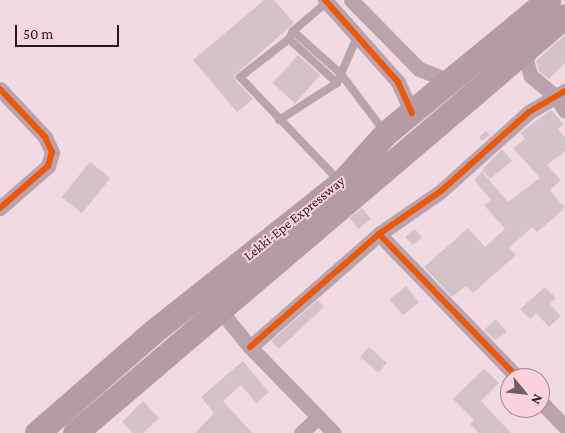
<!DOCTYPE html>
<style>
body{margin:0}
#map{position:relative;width:565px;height:433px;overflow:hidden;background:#f1dae2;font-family:"Crimson Pro",serif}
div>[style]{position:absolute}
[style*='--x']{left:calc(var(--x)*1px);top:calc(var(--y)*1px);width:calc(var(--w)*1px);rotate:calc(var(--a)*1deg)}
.building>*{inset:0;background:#d4c2c9;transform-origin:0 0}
.service>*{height:8px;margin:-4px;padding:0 4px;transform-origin:4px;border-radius:4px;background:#baa3ac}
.minor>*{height:15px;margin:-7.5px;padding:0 7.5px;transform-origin:7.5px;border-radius:7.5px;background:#baa3ac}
.trunk>*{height:25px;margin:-12.5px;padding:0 12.5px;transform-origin:12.5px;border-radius:12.5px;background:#b49ba6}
.cycleway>*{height:6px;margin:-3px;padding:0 3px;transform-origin:3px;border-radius:3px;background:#e8590c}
span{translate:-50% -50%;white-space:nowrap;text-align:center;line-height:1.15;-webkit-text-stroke:4px #fad1df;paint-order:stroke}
.street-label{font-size:14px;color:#27191e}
.north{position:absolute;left:500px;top:368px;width:50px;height:50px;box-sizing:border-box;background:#fad1df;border:1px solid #a68792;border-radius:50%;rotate:118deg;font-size:14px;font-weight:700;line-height:20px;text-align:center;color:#27191e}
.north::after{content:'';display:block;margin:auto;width:18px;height:22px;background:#6e5d63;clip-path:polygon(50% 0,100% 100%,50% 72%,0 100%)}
.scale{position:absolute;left:15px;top:25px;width:104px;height:22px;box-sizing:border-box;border:2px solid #27191e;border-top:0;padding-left:6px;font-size:15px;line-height:18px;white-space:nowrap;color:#27191e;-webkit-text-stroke:4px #fad1df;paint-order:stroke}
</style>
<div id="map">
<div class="building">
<i style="clip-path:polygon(264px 0,274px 0,294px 23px,235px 75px,236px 81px,253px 99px,237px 112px,193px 60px)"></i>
<i style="clip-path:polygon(565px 35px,565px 63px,549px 79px,539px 71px,536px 61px)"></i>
<i style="left:298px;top:55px;width:30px;height:38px;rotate:42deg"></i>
<i style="clip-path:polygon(551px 110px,564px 124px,558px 129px,565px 137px,565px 151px,547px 165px,561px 180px,550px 190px,565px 208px,537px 232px,532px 227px,509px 248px,516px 255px,473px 293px,466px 286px,452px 297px,424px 267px,468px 228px,485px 247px,505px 229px,484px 205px,491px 200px,474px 180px,482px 172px,508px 202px,540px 178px,513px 148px,525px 139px,520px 133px)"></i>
<i style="clip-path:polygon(486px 131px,490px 135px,482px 141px,479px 137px)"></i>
<i style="clip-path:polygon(502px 149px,512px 161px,490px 179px,482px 170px)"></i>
<i style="left:90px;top:162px;width:26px;height:45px;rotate:39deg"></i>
<i style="left:362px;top:208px;width:14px;height:16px;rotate:51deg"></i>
<i style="left:415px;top:229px;width:11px;height:12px;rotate:52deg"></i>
<i style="left:406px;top:286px;width:21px;height:21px;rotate:51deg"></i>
<i style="clip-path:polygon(545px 287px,556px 298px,550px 304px,561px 316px,549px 327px,536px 313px,530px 319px,520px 309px)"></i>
<i style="clip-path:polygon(318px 300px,324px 307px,279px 349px,271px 341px)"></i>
<i style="clip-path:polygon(496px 319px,507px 332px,495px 340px,484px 330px)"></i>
<i style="left:369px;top:347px;width:24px;height:13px;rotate:42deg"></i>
<i style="clip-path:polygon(243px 361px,269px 392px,256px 403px,241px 385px,223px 401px,252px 433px,195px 433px,214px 413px,201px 397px)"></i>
<i style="clip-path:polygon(484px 369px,499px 383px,481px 401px,511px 433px,479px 433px,470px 424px,474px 420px,453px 399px)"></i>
<i style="clip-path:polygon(143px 401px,159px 418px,143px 433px,133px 433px,122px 422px)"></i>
</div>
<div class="service">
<i style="--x:327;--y:2;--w:45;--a:139.5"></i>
<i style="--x:293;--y:31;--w:9;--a:117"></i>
<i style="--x:289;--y:39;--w:62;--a:142.2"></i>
<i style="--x:240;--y:77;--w:142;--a:46.4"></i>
<i style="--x:293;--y:31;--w:64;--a:41.9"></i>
<i style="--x:341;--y:74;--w:71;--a:53"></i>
<i style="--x:289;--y:39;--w:65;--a:42.5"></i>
<i style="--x:279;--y:120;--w:69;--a:-32.5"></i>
<i style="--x:337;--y:83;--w:50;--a:-66.5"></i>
</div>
<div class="minor">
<i style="--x:325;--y:0;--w:110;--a:48.3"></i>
<i style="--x:398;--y:82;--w:34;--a:66"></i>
<i style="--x:351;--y:0;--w:97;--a:45.4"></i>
<i style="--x:419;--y:69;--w:30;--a:21"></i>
<i style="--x:532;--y:45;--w:17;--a:111"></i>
<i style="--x:526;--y:61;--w:16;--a:72"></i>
<i style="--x:531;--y:76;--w:34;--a:40"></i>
<i style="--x:557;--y:98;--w:15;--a:58"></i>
<i style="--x:0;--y:89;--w:66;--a:46.8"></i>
<i style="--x:45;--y:137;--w:17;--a:65"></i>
<i style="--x:52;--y:152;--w:15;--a:106"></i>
<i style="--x:48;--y:166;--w:64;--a:138.8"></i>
<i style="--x:379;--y:234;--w:200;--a:46"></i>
<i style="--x:219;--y:309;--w:49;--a:50.8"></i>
<i style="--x:250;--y:347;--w:120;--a:45.7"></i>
<i style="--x:250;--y:347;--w:171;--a:-41.2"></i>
<i style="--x:379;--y:234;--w:75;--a:-34.7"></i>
<i style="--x:441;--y:191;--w:118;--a:-41.9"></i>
<i style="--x:529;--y:112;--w:42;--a:-30.3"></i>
<i style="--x:540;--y:401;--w:36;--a:46"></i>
<i style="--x:301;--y:433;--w:23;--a:-43"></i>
</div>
<div class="trunk">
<i style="--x:37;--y:433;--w:155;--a:-41.1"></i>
<i style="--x:154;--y:331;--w:238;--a:-38.4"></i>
<i style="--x:341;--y:183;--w:67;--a:-48"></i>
<i style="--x:386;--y:133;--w:210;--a:-39.4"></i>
<i style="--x:75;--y:433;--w:643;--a:-40.4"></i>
</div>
<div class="cycleway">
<i style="--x:325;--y:0;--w:110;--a:48.3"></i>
<i style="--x:398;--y:82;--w:34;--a:66"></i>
<i style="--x:0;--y:89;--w:66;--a:46.8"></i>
<i style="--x:45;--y:137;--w:17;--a:65"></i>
<i style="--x:52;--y:152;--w:15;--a:106"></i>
<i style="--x:48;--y:166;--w:64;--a:138.8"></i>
<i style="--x:379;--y:234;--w:200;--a:46"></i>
<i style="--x:250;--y:347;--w:171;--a:-41.2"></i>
<i style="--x:379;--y:234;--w:75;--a:-34.7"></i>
<i style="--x:441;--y:191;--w:118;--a:-41.9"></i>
<i style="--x:529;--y:112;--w:42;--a:-30.3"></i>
</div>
<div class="street-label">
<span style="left:294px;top:218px;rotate:-39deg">Lekki-Epe Expressway</span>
</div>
<div class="north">N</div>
<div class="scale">50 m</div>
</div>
